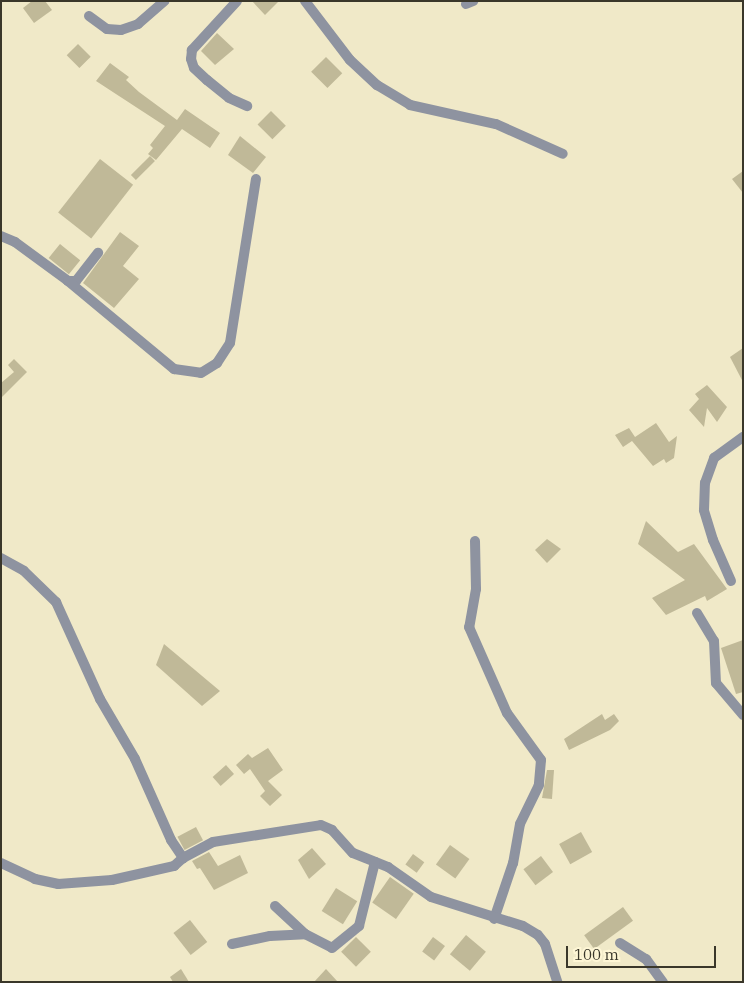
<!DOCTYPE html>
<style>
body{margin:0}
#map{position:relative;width:744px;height:983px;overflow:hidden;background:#f0e9c8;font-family:"IBM Plex Serif",serif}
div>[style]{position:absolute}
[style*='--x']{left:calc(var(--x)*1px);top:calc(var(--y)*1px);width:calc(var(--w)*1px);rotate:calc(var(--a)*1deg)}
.building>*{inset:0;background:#c0b998;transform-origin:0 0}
.street>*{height:10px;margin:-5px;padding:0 5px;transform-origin:5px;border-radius:5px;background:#8e93a0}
span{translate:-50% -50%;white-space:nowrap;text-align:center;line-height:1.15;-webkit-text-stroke:4px #fef6d5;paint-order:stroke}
.frame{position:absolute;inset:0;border:2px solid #3a372a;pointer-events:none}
.scale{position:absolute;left:566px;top:946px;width:150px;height:22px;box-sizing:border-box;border:2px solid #3a372a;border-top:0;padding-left:6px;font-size:15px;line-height:18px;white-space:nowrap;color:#3a372a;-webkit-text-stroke:4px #fef6d5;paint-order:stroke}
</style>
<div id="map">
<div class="building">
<i style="clip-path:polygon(32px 1px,45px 1px,52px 10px,34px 23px,23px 8px)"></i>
<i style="clip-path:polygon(252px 1px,279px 1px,265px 15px)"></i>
<i style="clip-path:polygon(217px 33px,234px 49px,215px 65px,201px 51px)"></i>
<i style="left:78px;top:44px;width:18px;height:16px;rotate:45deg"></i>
<i style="left:326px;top:57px;width:23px;height:21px;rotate:45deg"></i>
<i style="clip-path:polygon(110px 63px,129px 77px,126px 80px,139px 92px,177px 120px,185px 109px,220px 133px,210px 148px,182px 129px,156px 160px,148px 154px,153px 148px,150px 145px,165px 126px,96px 81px)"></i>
<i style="left:271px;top:111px;width:21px;height:19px;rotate:45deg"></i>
<i style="clip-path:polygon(240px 136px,266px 157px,253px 173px,228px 155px)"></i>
<i style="left:150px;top:156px;width:7px;height:27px;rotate:45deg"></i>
<i style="left:100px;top:159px;width:42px;height:68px;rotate:38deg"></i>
<i style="clip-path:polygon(743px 171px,743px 193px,732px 179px)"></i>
<i style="clip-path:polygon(120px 232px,139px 246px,123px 266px,139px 279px,114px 308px,83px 283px)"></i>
<i style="left:60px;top:244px;width:26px;height:18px;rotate:39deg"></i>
<i style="clip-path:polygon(743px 348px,743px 382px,730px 357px)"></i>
<i style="clip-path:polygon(14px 359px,27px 372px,1px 398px,1px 383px,14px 372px,8px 365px)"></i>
<i style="clip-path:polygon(707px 385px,727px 407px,717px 422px,707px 408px,704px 427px,689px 410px,699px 399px,695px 394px)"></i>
<i style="clip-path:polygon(656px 423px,669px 442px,677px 436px,674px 458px,666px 463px,664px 459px,653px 466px,632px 441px,623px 447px,615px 435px,629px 428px,635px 437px)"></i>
<i style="clip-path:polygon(646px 521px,678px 552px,694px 544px,727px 589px,707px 601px,705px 596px,666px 615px,652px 598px,685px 580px,638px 544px)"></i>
<i style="clip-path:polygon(547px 539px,561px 549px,547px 563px,535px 550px)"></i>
<i style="clip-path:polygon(743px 640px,743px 692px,736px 694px,721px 648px)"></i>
<i style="clip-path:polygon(164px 644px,220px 691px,202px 706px,156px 665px)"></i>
<i style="clip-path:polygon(602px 714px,605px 720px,614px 714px,619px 721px,610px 730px,569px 750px,564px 739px)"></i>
<i style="clip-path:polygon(268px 748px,283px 770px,268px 781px,282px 795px,270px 806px,260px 796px,265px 791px,250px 769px,244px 774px,236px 765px,248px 754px,252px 758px)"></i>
<i style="left:226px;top:765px;width:12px;height:18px;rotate:48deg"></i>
<i style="clip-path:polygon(547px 770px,554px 770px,552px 799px,542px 798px)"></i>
<i style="left:196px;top:827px;width:15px;height:21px;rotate:62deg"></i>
<i style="left:581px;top:832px;width:23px;height:25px;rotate:61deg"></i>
<i style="left:450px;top:845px;width:24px;height:24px;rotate:36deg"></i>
<i style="clip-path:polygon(312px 848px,326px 864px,309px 879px,298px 860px)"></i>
<i style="clip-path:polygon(209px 852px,218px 866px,240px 855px,248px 873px,214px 890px,200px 868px,197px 869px,192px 861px)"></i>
<i style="left:413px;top:854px;width:14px;height:13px;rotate:36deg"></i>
<i style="left:541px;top:856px;width:20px;height:22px;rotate:53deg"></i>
<i style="left:390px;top:877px;width:29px;height:31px;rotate:35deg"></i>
<i style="left:336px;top:888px;width:25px;height:27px;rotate:32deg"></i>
<i style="left:623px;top:907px;width:17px;height:48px;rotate:54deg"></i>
<i style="left:190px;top:920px;width:28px;height:21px;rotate:52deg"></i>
<i style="left:466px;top:935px;width:26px;height:25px;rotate:40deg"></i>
<i style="left:356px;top:937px;width:21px;height:21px;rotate:45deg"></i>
<i style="left:433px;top:937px;width:15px;height:18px;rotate:37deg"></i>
<i style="clip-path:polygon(181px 969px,189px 982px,173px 982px,170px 977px)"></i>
<i style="clip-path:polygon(326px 969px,338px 982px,314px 982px)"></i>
</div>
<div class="street">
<i style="--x:237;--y:1;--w:67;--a:132.6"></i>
<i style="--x:192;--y:50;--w:9;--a:96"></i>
<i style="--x:191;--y:59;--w:9;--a:72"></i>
<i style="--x:194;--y:68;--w:18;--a:43"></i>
<i style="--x:207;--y:80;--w:28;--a:39"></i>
<i style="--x:229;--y:98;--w:20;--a:24"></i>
<i style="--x:305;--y:1;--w:74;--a:52.7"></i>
<i style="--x:350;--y:60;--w:37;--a:43"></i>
<i style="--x:377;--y:85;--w:39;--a:31"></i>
<i style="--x:410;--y:105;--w:88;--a:12.5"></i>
<i style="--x:496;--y:124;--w:73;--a:24.1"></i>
<i style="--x:466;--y:4;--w:8;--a:-23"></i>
<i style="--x:89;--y:16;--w:22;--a:36"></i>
<i style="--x:107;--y:29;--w:14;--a:4"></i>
<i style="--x:121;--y:30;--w:18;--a:-19"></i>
<i style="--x:138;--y:24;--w:35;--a:-41"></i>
<i style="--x:1;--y:236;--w:15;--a:23"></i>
<i style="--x:15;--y:242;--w:66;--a:36.3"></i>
<i style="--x:68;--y:281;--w:8;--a:0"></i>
<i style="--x:76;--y:281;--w:36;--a:-52"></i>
<i style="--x:68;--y:281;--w:138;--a:39.7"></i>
<i style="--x:174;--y:369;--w:27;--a:8"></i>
<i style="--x:201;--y:373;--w:19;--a:-32"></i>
<i style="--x:217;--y:363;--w:24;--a:-57"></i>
<i style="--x:230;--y:343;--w:166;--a:-81"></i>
<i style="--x:475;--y:541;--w:48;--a:88.8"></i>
<i style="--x:476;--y:589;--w:39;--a:100"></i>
<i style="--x:469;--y:627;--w:94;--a:66.2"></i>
<i style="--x:507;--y:713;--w:58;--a:54.1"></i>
<i style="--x:541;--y:760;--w:25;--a:95"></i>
<i style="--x:539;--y:785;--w:43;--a:116"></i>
<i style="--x:520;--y:824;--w:40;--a:100"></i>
<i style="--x:513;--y:863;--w:59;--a:108.7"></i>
<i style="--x:1;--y:558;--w:26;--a:29"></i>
<i style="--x:24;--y:571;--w:45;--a:44.1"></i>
<i style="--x:56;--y:602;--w:107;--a:65.6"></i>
<i style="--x:100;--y:699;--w:69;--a:59.7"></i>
<i style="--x:135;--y:759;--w:89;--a:66"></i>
<i style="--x:171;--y:840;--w:22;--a:56"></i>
<i style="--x:731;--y:581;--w:45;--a:-113.7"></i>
<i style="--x:713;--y:540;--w:31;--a:-107"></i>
<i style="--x:704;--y:510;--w:27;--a:-88"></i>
<i style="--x:705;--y:483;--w:27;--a:-70"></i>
<i style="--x:714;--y:458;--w:36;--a:-36"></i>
<i style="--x:697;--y:613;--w:33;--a:59"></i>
<i style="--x:714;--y:641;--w:42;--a:87.3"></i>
<i style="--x:716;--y:683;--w:42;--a:49.8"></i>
<i style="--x:1;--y:863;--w:38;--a:25"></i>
<i style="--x:35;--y:879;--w:24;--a:12"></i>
<i style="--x:58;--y:884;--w:54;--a:-4.2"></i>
<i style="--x:112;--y:880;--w:64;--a:-12.7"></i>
<i style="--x:174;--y:866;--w:12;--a:-42"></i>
<i style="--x:183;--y:858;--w:34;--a:-28"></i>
<i style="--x:213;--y:842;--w:109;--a:-8.9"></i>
<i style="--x:321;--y:825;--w:12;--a:24"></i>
<i style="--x:332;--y:830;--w:31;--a:48"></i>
<i style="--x:353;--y:853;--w:38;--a:22"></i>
<i style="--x:388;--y:867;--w:52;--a:34.9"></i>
<i style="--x:431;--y:897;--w:96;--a:17.5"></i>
<i style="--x:523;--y:926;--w:17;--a:31"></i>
<i style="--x:538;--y:935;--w:11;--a:52"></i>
<i style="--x:545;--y:944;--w:40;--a:72"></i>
<i style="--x:275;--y:906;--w:41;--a:43"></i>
<i style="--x:305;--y:934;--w:30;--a:27"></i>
<i style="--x:332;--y:948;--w:35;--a:-39"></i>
<i style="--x:359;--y:926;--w:66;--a:-76"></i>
<i style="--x:620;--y:943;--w:31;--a:32"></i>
<i style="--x:646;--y:959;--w:29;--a:54"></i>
<i style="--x:232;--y:944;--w:39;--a:-12"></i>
<i style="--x:270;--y:936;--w:35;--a:-3"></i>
</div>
<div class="frame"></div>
<div class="scale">100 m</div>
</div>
